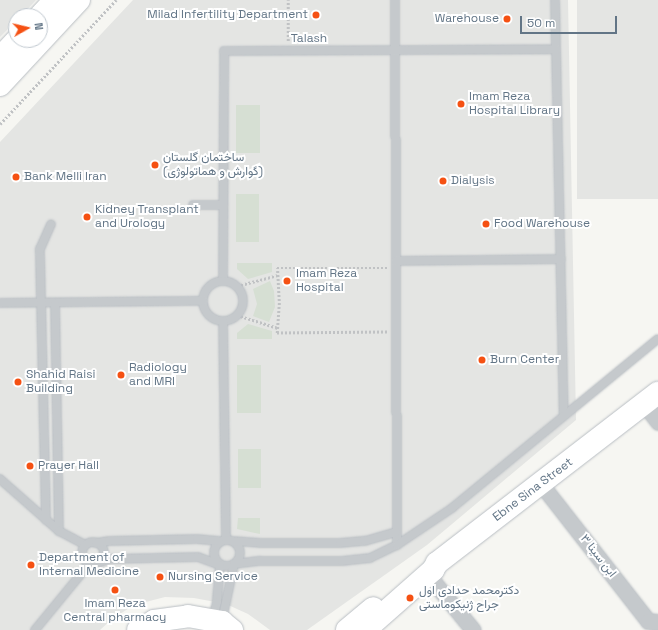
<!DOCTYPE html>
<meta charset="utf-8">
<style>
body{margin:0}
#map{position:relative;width:658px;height:630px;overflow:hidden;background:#f6f6f2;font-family:"Space Grotesk",Vazirmatn,sans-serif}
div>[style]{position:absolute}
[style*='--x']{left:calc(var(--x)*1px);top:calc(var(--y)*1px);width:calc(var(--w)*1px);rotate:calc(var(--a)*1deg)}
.built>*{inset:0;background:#e4e5e3;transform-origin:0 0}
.green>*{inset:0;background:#d6dfd3;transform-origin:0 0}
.path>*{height:2.5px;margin-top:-1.25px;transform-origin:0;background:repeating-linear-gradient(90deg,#c0c2c4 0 2px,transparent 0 4px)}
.roads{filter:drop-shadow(0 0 1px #b9bec3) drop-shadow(0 0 1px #b9bec3)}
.service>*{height:8px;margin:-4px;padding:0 4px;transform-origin:4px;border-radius:4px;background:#c5c9cc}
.service>.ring{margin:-4px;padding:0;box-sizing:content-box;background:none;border:8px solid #c5c9cc;border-radius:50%}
.minor>*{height:15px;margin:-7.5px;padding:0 7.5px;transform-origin:7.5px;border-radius:7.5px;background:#c5c9cc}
.secondary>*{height:22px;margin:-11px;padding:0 11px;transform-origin:11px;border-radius:11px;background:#fff}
.primary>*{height:22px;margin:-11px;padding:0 11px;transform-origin:11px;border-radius:11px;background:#fff}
.dots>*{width:11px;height:11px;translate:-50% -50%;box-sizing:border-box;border:2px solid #fff;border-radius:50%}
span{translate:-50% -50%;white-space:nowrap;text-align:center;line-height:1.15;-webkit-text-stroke:4px #fff;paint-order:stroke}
.poi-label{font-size:12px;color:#627586}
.right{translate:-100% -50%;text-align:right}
.left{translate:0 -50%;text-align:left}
.street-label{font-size:12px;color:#627586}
.north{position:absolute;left:8px;top:8px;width:40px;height:40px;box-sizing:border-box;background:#fff;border:1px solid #c0c8cf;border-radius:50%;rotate:82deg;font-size:11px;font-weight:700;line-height:16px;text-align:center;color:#627586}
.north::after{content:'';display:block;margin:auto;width:14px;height:18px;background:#f55113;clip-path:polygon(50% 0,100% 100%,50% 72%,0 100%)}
.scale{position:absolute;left:520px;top:16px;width:97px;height:18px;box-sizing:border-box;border:2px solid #627586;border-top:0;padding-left:5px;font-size:12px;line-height:14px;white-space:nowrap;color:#627586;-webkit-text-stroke:3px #fff;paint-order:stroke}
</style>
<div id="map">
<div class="built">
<i style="clip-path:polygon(0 0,36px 0,21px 16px,16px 16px,16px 21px,0 37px)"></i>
<i style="clip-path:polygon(133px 0,568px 0,576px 420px,427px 545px,307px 630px,270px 630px,248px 614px,226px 604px,194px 598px,165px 597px,134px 605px,112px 619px,100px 630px,0 630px,0 142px)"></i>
<i style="left:577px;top:0;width:81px;height:199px"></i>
</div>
<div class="green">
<i style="left:236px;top:105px;width:24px;height:48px"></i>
<i style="left:236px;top:194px;width:23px;height:48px"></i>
<i style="clip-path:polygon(237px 263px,272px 263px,272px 272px,248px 279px,237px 269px)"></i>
<i style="clip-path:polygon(270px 281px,274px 291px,275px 307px,269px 322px,253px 316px,257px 304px,253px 289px)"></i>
<i style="clip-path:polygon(248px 324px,272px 331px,272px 339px,237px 339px,237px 333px)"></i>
<i style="left:237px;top:365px;width:24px;height:48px"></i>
<i style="left:238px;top:449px;width:23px;height:39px"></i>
<i style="clip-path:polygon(238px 518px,260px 518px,260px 534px,237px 529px)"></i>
</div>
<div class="path">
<i style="--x:288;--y:41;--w:41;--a:-90"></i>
<i style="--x:0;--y:124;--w:170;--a:-46.9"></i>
<i style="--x:237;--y:286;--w:42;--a:-15"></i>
<i style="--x:237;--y:315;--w:43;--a:17.6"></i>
<i style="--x:387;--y:332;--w:110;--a:179.5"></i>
<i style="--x:277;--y:333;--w:32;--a:-86"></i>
<i style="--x:279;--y:301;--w:33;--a:-93"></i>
<i style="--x:277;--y:268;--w:110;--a:0"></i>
</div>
<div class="roads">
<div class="service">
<i style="--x:395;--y:0;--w:545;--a:89.79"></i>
<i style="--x:555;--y:0;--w:415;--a:88.8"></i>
<i style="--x:193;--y:205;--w:30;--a:0"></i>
<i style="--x:396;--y:261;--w:165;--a:-0.7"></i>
<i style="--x:223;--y:280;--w:229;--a:-89.7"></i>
<i style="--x:224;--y:51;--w:332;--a:-0.3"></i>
<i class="ring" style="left:203px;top:281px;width:32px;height:32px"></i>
<i style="--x:0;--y:303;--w:203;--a:-0.6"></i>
<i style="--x:55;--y:303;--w:228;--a:89"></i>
<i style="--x:223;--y:321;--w:218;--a:89.2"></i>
<i style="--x:0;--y:479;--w:79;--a:41.4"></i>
<i style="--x:59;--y:531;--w:30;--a:28"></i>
<i style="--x:46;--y:520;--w:271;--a:-91.3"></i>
<i style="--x:40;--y:249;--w:27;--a:-66"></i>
<i class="ring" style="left:214px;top:540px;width:18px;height:18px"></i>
<i style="--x:233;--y:541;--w:27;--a:4"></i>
<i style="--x:260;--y:543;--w:80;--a:0"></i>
<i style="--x:340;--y:543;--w:25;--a:-5"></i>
<i style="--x:365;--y:541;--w:32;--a:-16"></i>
<i class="ring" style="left:82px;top:542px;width:14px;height:14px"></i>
<i style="--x:96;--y:543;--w:13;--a:-9"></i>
<i style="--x:109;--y:541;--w:88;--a:-1.3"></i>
<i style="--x:197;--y:539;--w:22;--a:5"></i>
<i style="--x:101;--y:562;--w:9;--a:-21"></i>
<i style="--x:109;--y:559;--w:89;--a:-1.3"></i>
<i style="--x:198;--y:557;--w:23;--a:20"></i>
<i style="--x:220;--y:565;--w:37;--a:95"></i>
<i style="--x:217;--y:602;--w:19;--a:106"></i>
<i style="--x:222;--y:621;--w:58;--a:-78.1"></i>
<i style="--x:234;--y:564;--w:26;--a:-7"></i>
<i style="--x:260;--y:561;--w:82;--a:0"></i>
<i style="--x:342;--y:561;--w:28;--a:-6"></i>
<i style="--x:370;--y:558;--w:30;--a:-26"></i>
<i style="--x:397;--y:545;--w:66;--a:-33.9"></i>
<i style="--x:452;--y:508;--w:266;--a:-39.4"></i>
<i style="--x:35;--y:630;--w:87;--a:-50.6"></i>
</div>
<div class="minor">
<i style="--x:644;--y:404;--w:23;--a:52"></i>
<i style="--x:541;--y:484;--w:174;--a:52"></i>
<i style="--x:648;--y:621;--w:10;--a:6"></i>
<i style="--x:428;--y:575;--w:71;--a:50.7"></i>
</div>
<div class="secondary">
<i style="--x:138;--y:630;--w:18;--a:-29"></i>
<i style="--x:154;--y:621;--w:34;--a:-8"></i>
<i style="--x:188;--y:616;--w:35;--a:10"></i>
<i style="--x:222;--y:622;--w:13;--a:39"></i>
<i style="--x:347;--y:630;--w:34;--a:-40"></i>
<i style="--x:365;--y:630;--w:91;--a:-41.4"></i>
<i style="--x:433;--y:570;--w:8;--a:-60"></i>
<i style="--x:437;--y:563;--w:279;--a:-37.6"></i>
</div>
<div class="primary">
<i style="--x:40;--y:16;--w:22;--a:-47"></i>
<i style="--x:0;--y:58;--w:25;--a:-47"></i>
<i style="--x:0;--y:85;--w:116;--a:-47.1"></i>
</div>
</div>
<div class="dots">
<i style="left:316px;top:15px;background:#f55113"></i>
<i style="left:507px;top:19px;background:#f55113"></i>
<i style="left:461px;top:104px;background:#f55113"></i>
<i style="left:155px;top:165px;background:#f55113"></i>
<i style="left:16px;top:177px;background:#f55113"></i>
<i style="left:443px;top:181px;background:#f55113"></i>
<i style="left:87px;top:217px;background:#f55113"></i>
<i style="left:486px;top:224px;background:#f55113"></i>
<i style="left:287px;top:281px;background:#f55113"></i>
<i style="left:482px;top:360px;background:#f55113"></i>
<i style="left:121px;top:375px;background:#f55113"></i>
<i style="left:18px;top:382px;background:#f55113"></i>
<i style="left:30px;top:466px;background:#f55113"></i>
<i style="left:31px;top:565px;background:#f55113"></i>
<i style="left:160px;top:577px;background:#f55113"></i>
<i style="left:115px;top:590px;background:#f55113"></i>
<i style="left:410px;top:598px;background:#f55113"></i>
</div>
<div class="poi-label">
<span class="right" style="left:308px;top:15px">Milad Infertility Department</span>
<span class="right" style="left:499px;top:19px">Warehouse</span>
<span class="left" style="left:469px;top:104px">Imam Reza<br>Hospital Library</span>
<span class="left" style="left:163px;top:165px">ساختمان گلستان<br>(گوارش و هماتولوژی)</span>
<span class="left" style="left:24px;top:177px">Bank Melli Iran</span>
<span class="left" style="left:451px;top:181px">Dialysis</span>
<span class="left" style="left:95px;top:217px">Kidney Transplant<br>and Urology</span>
<span class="left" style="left:494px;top:224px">Food Warehouse</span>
<span class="left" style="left:296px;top:281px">Imam Reza<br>Hospital</span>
<span class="left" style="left:490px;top:360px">Burn Center</span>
<span class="left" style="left:129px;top:375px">Radiology<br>and MRI</span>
<span class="left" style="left:26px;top:382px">Shahid Raisi<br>Building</span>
<span class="left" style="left:38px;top:466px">Prayer Hall</span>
<span class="left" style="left:39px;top:565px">Department of<br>Internal Medicine</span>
<span class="left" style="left:168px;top:577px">Nursing Service</span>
<span class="left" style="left:419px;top:598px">دکترمحمد حدادی اول<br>جراح ژنیکوماستی</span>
<span style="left:115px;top:611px">Imam Reza<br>Central pharmacy</span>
</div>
<div class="street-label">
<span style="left:309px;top:39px">Talash</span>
<span style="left:533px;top:490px;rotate:-37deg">Ebne Sina Street</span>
<span style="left:598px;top:556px;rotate:52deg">ابن سینا ۳</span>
</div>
<div class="north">N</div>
<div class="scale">50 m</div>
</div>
